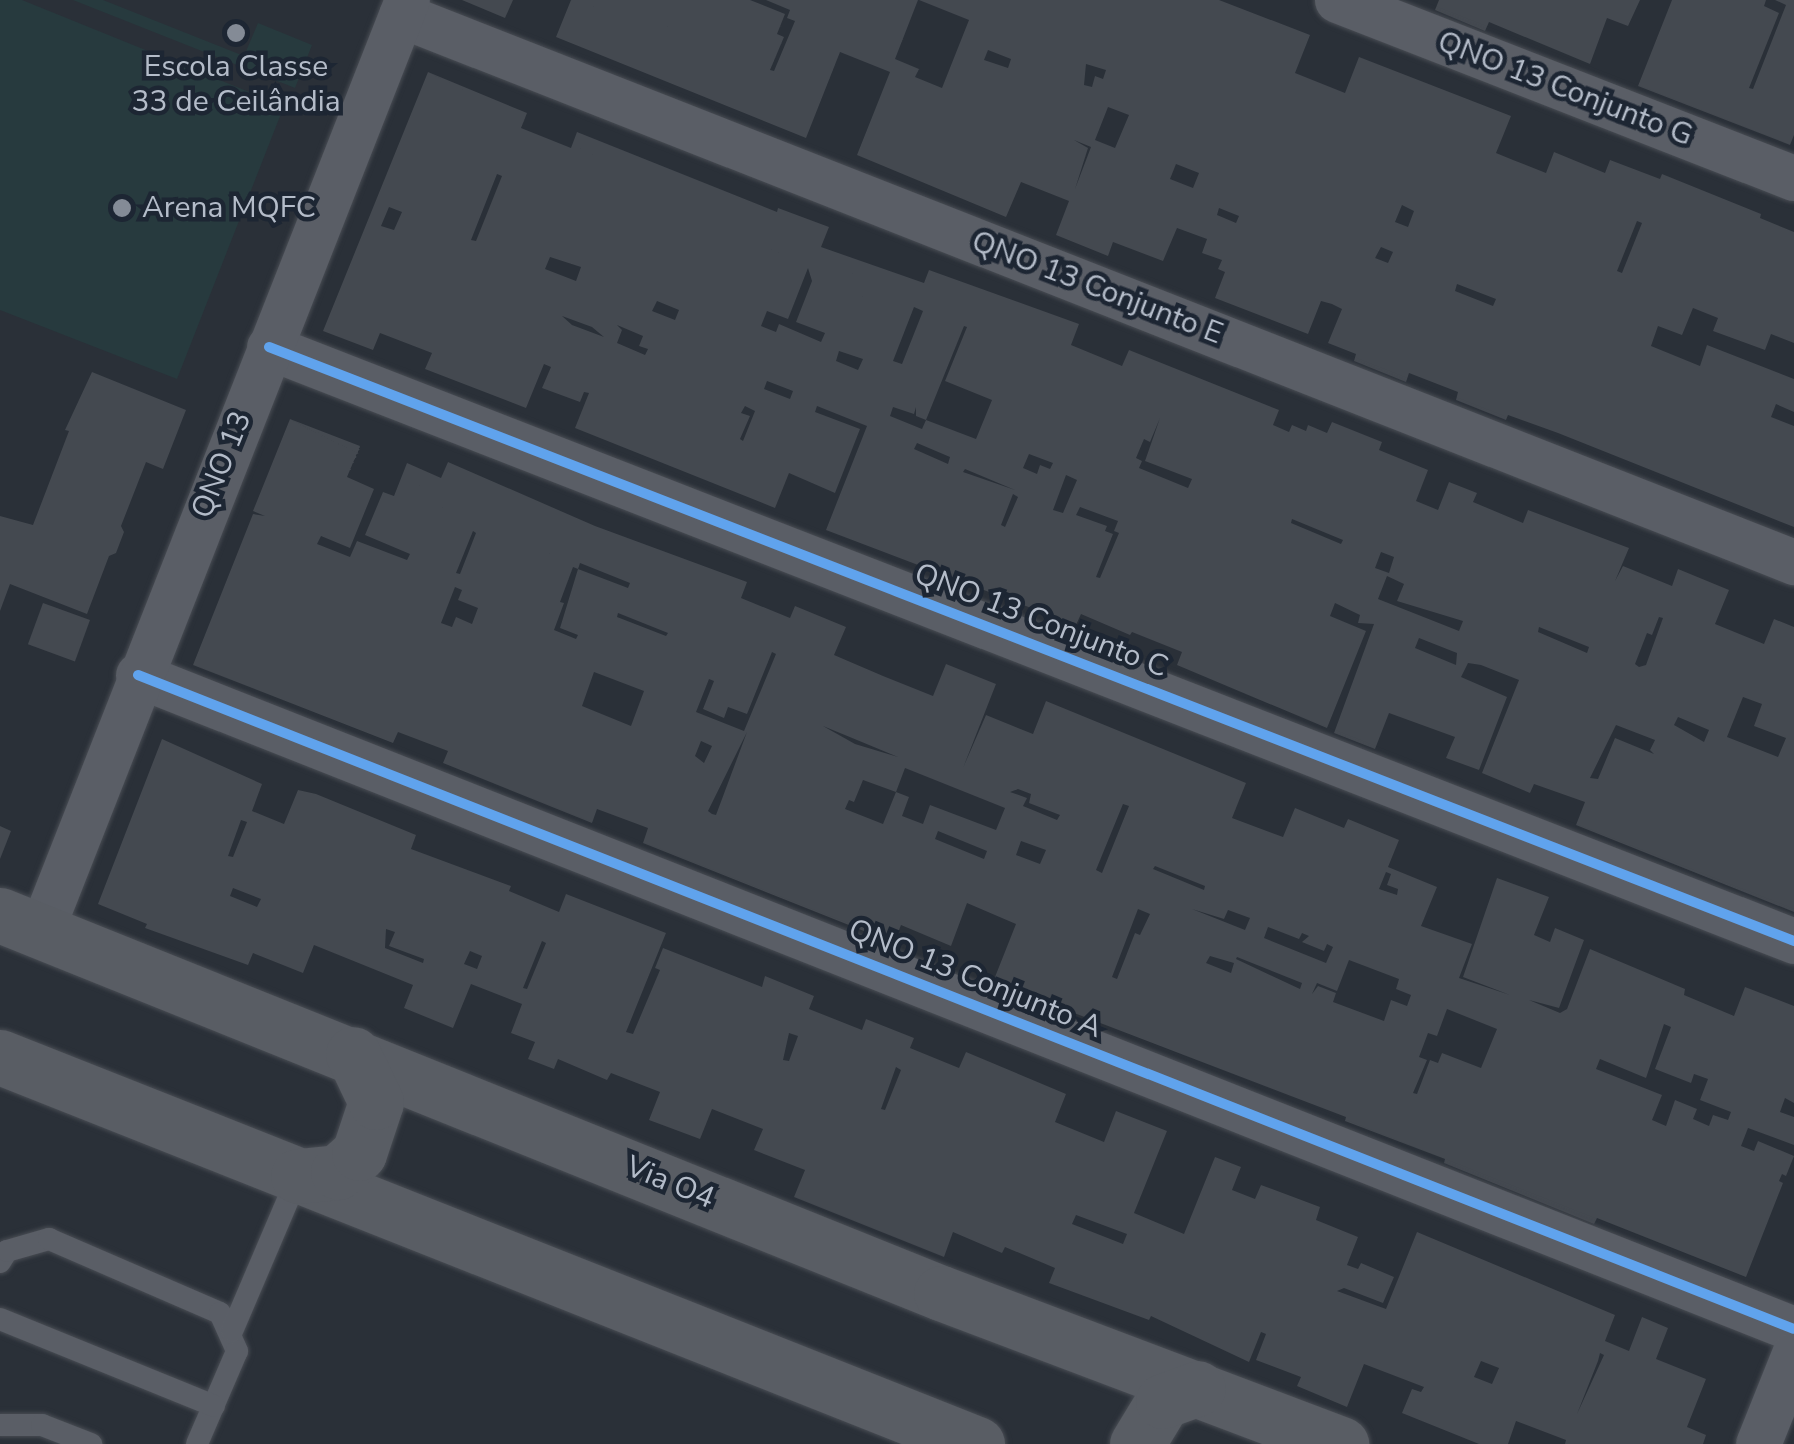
<!DOCTYPE html>
<meta charset="utf-8">
<style>
body{margin:0}
#map{position:relative;width:1794px;height:1444px;overflow:hidden;background:#2a3038;font-family:"Nunito Sans",sans-serif}
div>[style]{position:absolute}
[style*='--x']{left:calc(var(--x)*1px);top:calc(var(--y)*1px);width:calc(var(--w)*1px);rotate:calc(var(--a)*1deg)}
.green>*{inset:0;background:#273a3e}
.building>*{inset:0;background:#444950;transform-origin:0 0}
.roads{filter:drop-shadow(0 0 2px #484c53) drop-shadow(0 0 2px #484c53)}
.lane>*{height:22px;margin:-11px;padding:0 11px;transform-origin:11px;border-radius:11px;background:#5a5e66}
.street>*{height:45px;margin:-22.5px;padding:0 22.5px;transform-origin:22.5px;border-radius:22.5px;background:#5a5e66}
.secondary>*{height:55px;margin:-27.5px;padding:0 27.5px;transform-origin:27.5px;border-radius:27.5px;background:#595d64}
.cycleway>*{height:10px;margin:-5px;padding:0 5px;transform-origin:5px;border-radius:5px;background:#60a3ed}
.dots>*{width:28px;height:28px;translate:-50% -50%;box-sizing:border-box;border:5px solid #1d2633;border-radius:50%}
span{translate:-50% -50%;white-space:nowrap;text-align:center;line-height:1.15;-webkit-text-stroke:9px #1d2633;paint-order:stroke}
.poi-label{font-size:30px;color:#b4bcc9}
.left{translate:0 -50%;text-align:left}
.street-label{font-size:30px;color:#b4bcc9}
</style>
<div id="map">
<div class="green">
<i style="clip-path:polygon(0 0,22px 0,284px 106px,177px 379px,0 310px)"></i>
<i style="clip-path:polygon(73px 0,103px 0,244px 56px,258px 23px,312px 45px,295px 88px)"></i>
</div>
<div class="building">
<i style="clip-path:polygon(462px 0,513px 0,505px 18px)"></i>
<i style="clip-path:polygon(evenodd,571px 0,750px 0,785px 14px,777px 34px,784px 37px,770px 70px,774px 71px,795px 21px,787px 18px,790px 10px,766px 0,918px 0,895px 59px,919px 69px,915px 77px,942px 88px,969px 20px,919px 0,1219px 0,1310px 35px,1295px 73px,1345px 93px,1359px 57px,1511px 116px,1496px 153px,1513px 160px,1546px 173px,1554px 152px,1605px 173px,1610px 160px,1660px 179px,1662px 174px,1761px 214px,1760px 218px,1794px 232px,1794px 343px,1771px 334px,1765px 350px,1713px 331px,1718px 318px,1693px 308px,1682px 335px,1658px 326px,1651px 346px,1700px 366px,1707px 345px,1794px 379px,1794px 412px,1776px 404px,1771px 417px,1794px 426px,1794px 527px,1558px 433px,1508px 415px,1506px 420px,1456px 400px,1458px 392px,1409px 373px,1406px 382px,1354px 361px,1356px 354px,1328px 343px,1342px 309px,1332px 304px,1321px 301px,1308px 334px,1215px 298px,1225px 272px,1218px 269px,1222px 260px,1202px 253px,1207px 239px,1177px 228px,1163px 261px,1113px 242px,1108px 256px,1056px 235px,1069px 201px,1021px 182px,1006px 217px,857px 155px,890px 72px,840px 52px,806px 138px,556px 37px,571px 0,988px 50px,1011px 59px,1008px 68px,984px 60px,988px 50px,571px 0,1086px 64px,1106px 70px,1103px 79px,1095px 76px,1092px 87px,1084px 85px,1086px 64px,571px 0,1108px 107px,1129px 115px,1115px 148px,1095px 140px,1108px 107px,571px 0,1074px 140px,1091px 147px,1075px 189px,1088px 148px,1074px 140px,571px 0,1176px 164px,1199px 173px,1193px 188px,1170px 179px,1176px 164px,571px 0,1402px 205px,1414px 211px,1408px 227px,1395px 222px,1402px 205px,571px 0,1219px 208px,1239px 216px,1236px 223px,1217px 215px,1219px 208px,571px 0,1637px 221px,1642px 223px,1622px 273px,1617px 271px,1637px 221px,571px 0,1381px 247px,1393px 252px,1388px 263px,1375px 258px,1381px 247px,571px 0,1457px 284px,1496px 299px,1493px 306px,1455px 291px,1457px 284px)"></i>
<i style="clip-path:polygon(1439px 0,1640px 0,1628px 26px,1607px 18px,1590px 64px,1489px 22px,1485px 31px,1435px 10px)"></i>
<i style="clip-path:polygon(1672px 0,1766px 0,1764px 6px,1779px 13px,1749px 88px,1753px 89px,1786px 5px,1775px 0,1794px 0,1794px 135px,1790px 145px,1638px 86px)"></i>
<i style="clip-path:polygon(evenodd,428px 72px,527px 113px,521px 128px,571px 148px,577px 132px,777px 212px,778px 208px,829px 227px,821px 247px,924px 283px,929px 270px,1079px 324px,1071px 345px,1122px 366px,1129px 350px,1279px 410px,1273px 425px,1289px 432px,1292px 425px,1306px 431px,1308px 425px,1327px 433px,1332px 422px,1382px 442px,1379px 450px,1428px 470px,1416px 501px,1438px 510px,1449px 482px,1477px 493px,1473px 502px,1523px 523px,1528px 510px,1629px 548px,1615px 581px,1623px 566px,1672px 586px,1678px 569px,1729px 590px,1715px 624px,1764px 644px,1774px 619px,1794px 627px,1794px 912px,1576px 825px,1585px 802px,1534px 784px,1530px 793px,1482px 773px,1519px 680px,1481px 665px,1468px 663px,1461px 677px,1507px 697px,1479px 770px,1446px 758px,1455px 737px,1389px 713px,1375px 749px,1334px 733px,1374px 624px,1358px 623px,1360px 615px,1335px 603px,1330px 616px,1366px 631px,1327px 728px,1177px 665px,1182px 652px,1132px 632px,1130px 635px,1081px 614px,1076px 625px,826px 530px,867px 426px,817px 406px,815px 412px,860px 429px,835px 493px,789px 473px,775px 508px,575px 428px,589px 393px,584px 392px,580px 402px,542px 388px,551px 367px,544px 364px,526px 408px,425px 369px,432px 353px,380px 333px,373px 350px,323px 331px,428px 72px,497px 174px,502px 176px,476px 241px,471px 240px,497px 174px,428px 72px,389px 207px,402px 212px,394px 230px,381px 226px,389px 207px,428px 72px,550px 257px,581px 267px,576px 281px,545px 269px,550px 257px,428px 72px,808px 268px,812px 281px,796px 322px,825px 333px,821px 342px,779px 324px,776px 332px,761px 326px,767px 311px,788px 319px,808px 268px,428px 72px,657px 301px,679px 310px,675px 320px,652px 311px,657px 301px,428px 72px,914px 307px,923px 311px,902px 364px,893px 361px,914px 307px,428px 72px,562px 316px,592px 327px,604px 337px,572px 325px,562px 316px,428px 72px,617px 325px,643px 336px,639px 346px,648px 349px,645px 355px,617px 343px,622px 330px,617px 325px,428px 72px,964px 326px,967px 327px,945px 381px,992px 400px,976px 439px,926px 420px,922px 429px,890px 416px,893px 407px,914px 414px,916px 407px,916px 416px,926px 420px,964px 326px,428px 72px,839px 351px,863px 359px,858px 370px,836px 361px,839px 351px,428px 72px,767px 381px,793px 391px,790px 399px,764px 389px,767px 381px,428px 72px,745px 406px,755px 411px,743px 441px,740px 439px,750px 416px,741px 413px,745px 406px,428px 72px,1160px 418px,1145px 461px,1192px 479px,1188px 488px,1139px 468px,1142px 461px,1136px 458px,1144px 439px,1150px 442px,1160px 418px,428px 72px,917px 443px,950px 457px,948px 464px,914px 449px,917px 443px,428px 72px,1029px 454px,1053px 463px,1050px 469px,1040px 465px,1037px 474px,1023px 468px,1029px 454px,428px 72px,965px 469px,1015px 490px,963px 472px,965px 469px,428px 72px,1066px 475px,1077px 480px,1063px 513px,1053px 510px,1066px 475px,428px 72px,1013px 494px,1018px 497px,1005px 527px,1001px 525px,1013px 494px,428px 72px,1080px 507px,1118px 521px,1114px 531px,1119px 533px,1100px 578px,1096px 577px,1113px 534px,1105px 531px,1107px 526px,1076px 515px,1080px 507px,428px 72px,1292px 519px,1343px 540px,1341px 544px,1291px 523px,1292px 519px,428px 72px,1381px 552px,1394px 557px,1389px 573px,1375px 568px,1381px 552px,428px 72px,1387px 576px,1404px 584px,1397px 601px,1463px 621px,1459px 631px,1378px 599px,1387px 576px,428px 72px,1659px 617px,1663px 618px,1646px 665px,1639px 667px,1635px 664px,1647px 633px,1652px 635px,1659px 617px,428px 72px,1539px 627px,1589px 647px,1587px 653px,1538px 632px,1539px 627px,428px 72px,1419px 638px,1457px 653px,1456px 665px,1415px 648px,1419px 638px,428px 72px,1743px 697px,1762px 704px,1754px 726px,1786px 738px,1778px 757px,1727px 737px,1743px 697px,428px 72px,1678px 717px,1709px 730px,1704px 742px,1674px 725px,1678px 717px,428px 72px,1616px 725px,1655px 740px,1650px 750px,1654px 754px,1615px 738px,1598px 779px,1590px 778px,1616px 725px)"></i>
<i style="clip-path:polygon(92px 372px,186px 410px,163px 469px,146px 462px,121px 526px,124px 532px,116px 553px,109px 556px,87px 614px,10px 584px,0 611px,0 516px,33px 525px,69px 431px,65px 430px)"></i>
<i style="clip-path:polygon(evenodd,290px 419px,360px 446px,347px 477px,374px 489px,350px 548px,321px 536px,317px 544px,350px 557px,357px 541px,407px 560px,410px 554px,365px 535px,383px 492px,394px 496px,407px 463px,441px 478px,448px 462px,595px 526px,747px 582px,741px 598px,790px 618px,795px 606px,846px 627px,834px 655px,883px 676px,933px 696px,946px 664px,996px 684px,963px 768px,986px 715px,1033px 734px,1046px 701px,1246px 783px,1232px 818px,1283px 837px,1295px 808px,1344px 828px,1348px 819px,1399px 840px,1388px 867px,1437px 887px,1421px 926px,1472px 944px,1459px 978px,1510px 995px,1463px 977px,1497px 878px,1549px 897px,1534px 935px,1550px 942px,1555px 928px,1584px 940px,1559px 1008px,1529px 1000px,1560px 1013px,1567px 1009px,1590px 949px,1685px 989px,1684px 995px,1734px 1016px,1745px 987px,1794px 1006px,1794px 1103px,1785px 1098px,1780px 1112px,1794px 1117px,1794px 1145px,1748px 1128px,1741px 1146px,1754px 1151px,1758px 1141px,1794px 1156px,1786px 1176px,1782px 1174px,1779px 1181px,1783px 1183px,1746px 1277px,1597px 1218px,1594px 1224px,1444px 1163px,1445px 1159px,1345px 1121px,1346px 1117px,993px 982px,1016px 924px,967px 903px,951px 946px,901px 925px,894px 943px,643px 843px,648px 828px,597px 809px,592px 823px,443px 763px,448px 751px,398px 732px,393px 743px,193px 665px,253px 514px,265px 516px,253px 511px,290px 419px,473px 531px,476px 533px,460px 574px,456px 573px,473px 531px,290px 419px,580px 563px,630px 583px,628px 588px,578px 569px,560px 628px,578px 635px,576px 639px,554px 630px,564px 603px,560px 602px,573px 567px,578px 569px,580px 563px,290px 419px,455px 587px,462px 590px,458px 600px,478px 608px,472px 624px,456px 617px,452px 627px,441px 623px,455px 587px,290px 419px,618px 613px,668px 633px,666px 636px,617px 617px,618px 613px,290px 419px,772px 652px,776px 654px,744px 731px,696px 712px,709px 679px,714px 681px,703px 709px,724px 718px,728px 707px,747px 714px,772px 652px,290px 419px,594px 672px,644px 691px,631px 726px,582px 706px,594px 672px,290px 419px,823px 726px,857px 740px,898px 757px,855px 744px,823px 726px,290px 419px,747px 732px,716px 815px,712px 814px,708px 811px,747px 732px,290px 419px,701px 741px,712px 746px,704px 763px,695px 756px,701px 741px,290px 419px,905px 768px,1005px 808px,996px 830px,930px 805px,923px 824px,902px 816px,909px 797px,896px 792px,883px 824px,845px 809px,849px 800px,854px 802px,863px 780px,896px 792px,905px 768px,290px 419px,1018px 789px,1031px 794px,1029px 803px,1060px 815px,1057px 820px,1023px 806px,1027px 798px,1010px 792px,1018px 789px,290px 419px,1123px 804px,1129px 806px,1102px 873px,1096px 870px,1123px 804px,290px 419px,938px 831px,987px 851px,984px 859px,935px 839px,938px 831px,290px 419px,1021px 841px,1046px 850px,1040px 864px,1016px 855px,1021px 841px,290px 419px,1155px 866px,1205px 886px,1204px 890px,1153px 869px,1155px 866px,290px 419px,1386px 872px,1391px 874px,1387px 885px,1398px 889px,1397px 895px,1379px 889px,1386px 872px,290px 419px,1138px 909px,1150px 914px,1140px 935px,1135px 933px,1117px 979px,1112px 977px,1138px 909px,290px 419px,1192px 909px,1224px 919px,1228px 910px,1250px 918px,1245px 930px,1192px 909px,290px 419px,1268px 927px,1299px 939px,1302px 933px,1309px 936px,1302px 942px,1324px 951px,1327px 944px,1333px 947px,1326px 963px,1264px 938px,1268px 927px,290px 419px,1210px 956px,1234px 963px,1231px 973px,1206px 963px,1210px 956px,290px 419px,1237px 957px,1302px 983px,1300px 989px,1236px 959px,1237px 957px,290px 419px,1349px 960px,1399px 979px,1396px 989px,1411px 995px,1407px 1006px,1391px 1000px,1384px 1021px,1333px 1002px,1336px 993px,1318px 986px,1312px 994px,1317px 983px,1337px 991px,1349px 960px,290px 419px,1447px 1009px,1497px 1029px,1481px 1068px,1442px 1053px,1438px 1063px,1430px 1060px,1417px 1094px,1413px 1093px,1427px 1060px,1419px 1057px,1428px 1033px,1437px 1036px,1447px 1009px,290px 419px,1664px 1024px,1671px 1027px,1655px 1069px,1691px 1083px,1694px 1074px,1708px 1079px,1700px 1100px,1731px 1112px,1728px 1120px,1713px 1115px,1709px 1126px,1693px 1119px,1697px 1109px,1675px 1100px,1666px 1126px,1652px 1120px,1662px 1095px,1596px 1069px,1600px 1059px,1646px 1078px,1664px 1024px)"></i>
<i style="left:43px;top:603px;width:50px;height:44px;rotate:20deg"></i>
<i style="clip-path:polygon(evenodd,162px 739px,262px 784px,252px 811px,284px 824px,298px 790px,316px 794px,416px 835px,411px 849px,511px 886px,509px 891px,559px 912px,566px 894px,666px 933px,626px 1032px,633px 1034px,660px 970px,655px 968px,663px 948px,762px 987px,765px 976px,814px 996px,809px 1009px,862px 1030px,866px 1019px,914px 1038px,910px 1048px,959px 1068px,966px 1052px,1066px 1094px,1055px 1122px,1104px 1142px,1116px 1111px,1167px 1131px,1134px 1213px,1184px 1234px,1215px 1157px,1241px 1167px,1232px 1190px,1255px 1199px,1261px 1185px,1320px 1207px,1316px 1220px,1358px 1237px,1347px 1265px,1358px 1269px,1361px 1263px,1394px 1277px,1383px 1303px,1344px 1288px,1337px 1291px,1386px 1309px,1417px 1232px,1615px 1315px,1605px 1341px,1629px 1351px,1642px 1317px,1668px 1328px,1656px 1359px,1706px 1379px,1687px 1427px,1706px 1435px,1703px 1444px,1565px 1444px,1566px 1440px,1516px 1421px,1508px 1444px,1479px 1444px,1402px 1413px,1412px 1389px,1421px 1392px,1424px 1387px,1364px 1364px,1347px 1407px,1297px 1386px,1301px 1377px,1256px 1360px,1266px 1334px,1261px 1332px,1249px 1362px,1151px 1316px,1149px 1320px,1049px 1283px,1055px 1268px,1005px 1247px,1002px 1253px,953px 1232px,944px 1257px,794px 1197px,805px 1170px,754px 1150px,763px 1129px,712px 1109px,700px 1139px,649px 1120px,660px 1092px,611px 1073px,607px 1080px,558px 1059px,554px 1069px,528px 1059px,535px 1042px,511px 1033px,522px 1004px,471px 984px,453px 1028px,404px 1008px,413px 985px,314px 945px,303px 973px,253px 953px,248px 965px,145px 928px,147px 924px,98px 904px,162px 739px,241px 820px,247px 822px,233px 857px,228px 856px,241px 820px,162px 739px,233px 888px,261px 899px,257px 907px,230px 896px,233px 888px,162px 739px,386px 929px,395px 932px,389px 946px,424px 959px,423px 963px,385px 948px,386px 929px,162px 739px,542px 941px,546px 943px,527px 989px,523px 988px,542px 941px,162px 739px,470px 951px,482px 956px,477px 969px,464px 964px,470px 951px,162px 739px,789px 1033px,798px 1036px,789px 1061px,783px 1060px,789px 1033px,162px 739px,896px 1067px,901px 1070px,885px 1110px,881px 1109px,896px 1067px,162px 739px,1076px 1215px,1127px 1234px,1123px 1244px,1072px 1224px,1076px 1215px,162px 739px,1600px 1353px,1604px 1355px,1577px 1414px,1598px 1361px,1600px 1353px,162px 739px,1481px 1361px,1499px 1368px,1492px 1384px,1474px 1377px,1481px 1361px)"></i>
<i style="clip-path:polygon(0 826px,11px 831px,0 859px)"></i>
</div>
<div class="roads">
<div class="lane">
<i style="--x:0;--y:1262;--w:13;--a:-58"></i>
<i style="--x:7;--y:1251;--w:44;--a:-15.9"></i>
<i style="--x:49;--y:1239;--w:186;--a:23.4"></i>
<i style="--x:220;--y:1313;--w:42;--a:65.9"></i>
<i style="--x:237;--y:1351;--w:101;--a:113.3"></i>
<i style="--x:0;--y:1319;--w:231;--a:22.1"></i>
<i style="--x:232;--y:1331;--w:168;--a:-66.9"></i>
<i style="--x:0;--y:1425;--w:42;--a:0"></i>
<i style="--x:42;--y:1425;--w:53;--a:21.2"></i>
</div>
<div class="street">
<i style="--x:1337;--y:0;--w:490;--a:21.3"></i>
<i style="--x:401;--y:15;--w:1497;--a:21.44"></i>
<i style="--x:269;--y:347;--w:1637;--a:21.28"></i>
<i style="--x:138;--y:675;--w:1780;--a:21.55"></i>
<i style="--x:41;--y:931;--w:1000;--a:-68.54"></i>
<i style="--x:1758;--y:1444;--w:97;--a:-68.2"></i>
</div>
<div class="secondary">
<i style="--x:0;--y:915;--w:1014;--a:21.89"></i>
<i style="--x:941;--y:1293;--w:428;--a:20.7"></i>
<i style="--x:0;--y:1057;--w:1051;--a:21.61"></i>
<i style="--x:298;--y:1176;--w:40;--a:-5.7"></i>
<i style="--x:338;--y:1172;--w:28;--a:-42"></i>
<i style="--x:359;--y:1153;--w:54;--a:-71.6"></i>
<i style="--x:376;--y:1102;--w:53;--a:-115.6"></i>
<i style="--x:1137;--y:1444;--w:50;--a:-58.8"></i>
<i style="--x:1163;--y:1401;--w:37;--a:-20"></i>
</div>
</div>
<div class="cycleway">
<i style="--x:269;--y:347;--w:1637;--a:21.28"></i>
<i style="--x:138;--y:675;--w:1780;--a:21.55"></i>
</div>
<div class="dots">
<i style="left:236px;top:33px;background:#848b96"></i>
<i style="left:122px;top:208px;background:#848b96"></i>
</div>
<div class="poi-label">
<span style="left:236px;top:84px">Escola Classe<br>33 de Ceilândia</span>
<span class="left" style="left:142px;top:208px">Arena MQFC</span>
</div>
<div class="street-label">
<span style="left:1565px;top:89px;rotate:21deg">QNO 13 Conjunto G</span>
<span style="left:1097px;top:288px;rotate:21deg">QNO 13 Conjunto E</span>
<span style="left:222px;top:465px;rotate:-68deg">QNO 13</span>
<span style="left:1041px;top:621px;rotate:21deg">QNO 13 Conjunto C</span>
<span style="left:975px;top:979px;rotate:22deg">QNO 13 Conjunto A</span>
<span style="left:670px;top:1183px;rotate:22deg">Via O4</span>
</div>
</div>
